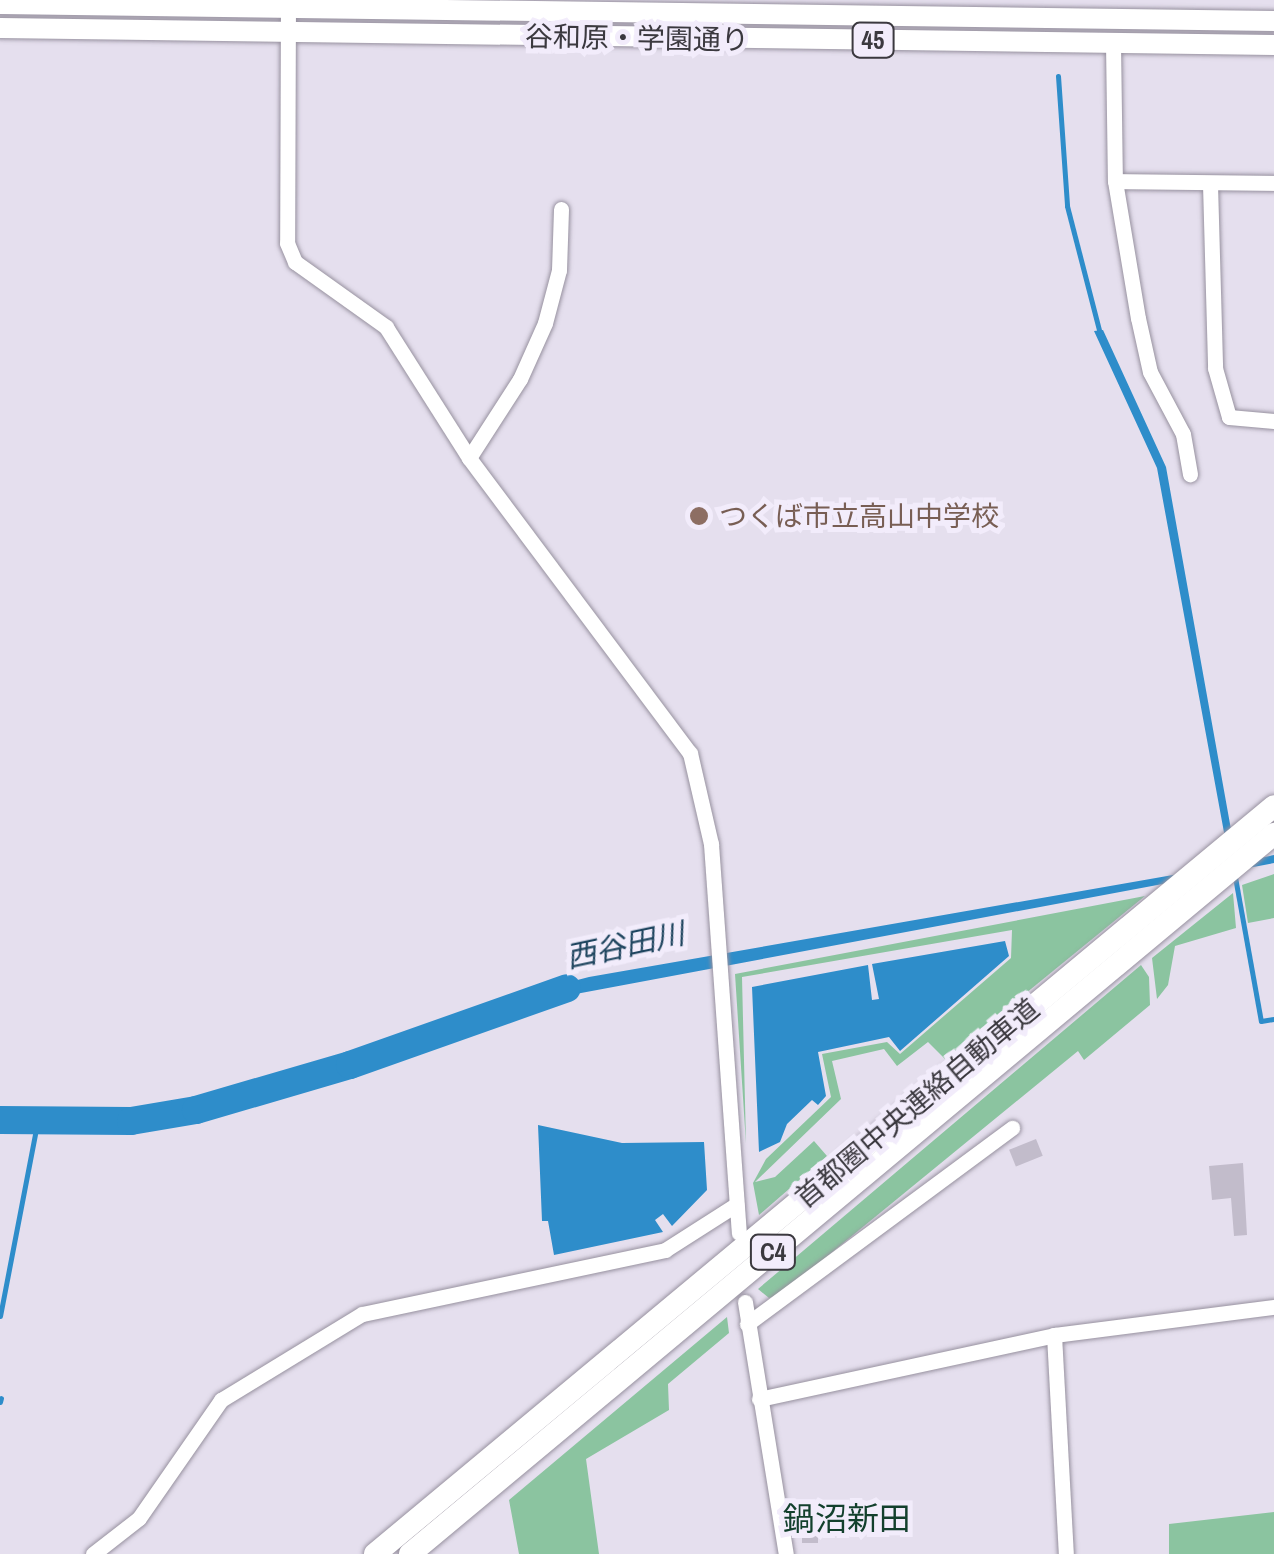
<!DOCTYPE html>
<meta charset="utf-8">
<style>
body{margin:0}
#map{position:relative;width:1274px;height:1554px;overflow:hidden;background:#e5dfee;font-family:"Archivo Narrow","Noto Sans JP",sans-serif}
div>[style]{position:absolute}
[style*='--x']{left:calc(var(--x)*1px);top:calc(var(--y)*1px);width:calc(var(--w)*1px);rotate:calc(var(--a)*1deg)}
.green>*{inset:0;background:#8bc4a0}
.water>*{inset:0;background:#2e8dca}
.stream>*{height:5px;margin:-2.5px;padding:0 2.5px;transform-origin:2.5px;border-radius:2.5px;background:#2e8dca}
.river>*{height:28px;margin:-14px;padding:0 14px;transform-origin:14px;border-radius:14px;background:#2e8dca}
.building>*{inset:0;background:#c2bccb;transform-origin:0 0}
.roads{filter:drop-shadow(0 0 2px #97919f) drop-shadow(0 0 2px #97919f)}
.minor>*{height:15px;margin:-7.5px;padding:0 7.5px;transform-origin:7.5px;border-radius:7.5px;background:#fff}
.major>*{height:20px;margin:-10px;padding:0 10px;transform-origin:10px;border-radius:10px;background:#fff}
.highway>*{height:22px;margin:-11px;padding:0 11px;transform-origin:11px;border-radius:11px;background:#fff}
.dots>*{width:28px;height:28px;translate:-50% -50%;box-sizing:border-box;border:5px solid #f2ecfb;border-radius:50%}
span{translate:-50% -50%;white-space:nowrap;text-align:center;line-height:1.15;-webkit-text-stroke:10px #f2ecfb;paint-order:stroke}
.shield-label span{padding:2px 8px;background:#f2ecfb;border:2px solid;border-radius:8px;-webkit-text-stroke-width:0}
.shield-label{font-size:25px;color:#3b393f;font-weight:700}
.street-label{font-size:28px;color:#3b393f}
.education-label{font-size:28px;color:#785e54}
.left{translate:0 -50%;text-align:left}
.water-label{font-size:30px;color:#1f455f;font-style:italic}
.quarter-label{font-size:32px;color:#13402d}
</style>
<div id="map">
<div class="green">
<i style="clip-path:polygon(1274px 874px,1274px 918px,1248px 923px,1242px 885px)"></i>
<i style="clip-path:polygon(1233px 893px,1236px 928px,1175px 946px,1168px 985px,1157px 999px,1152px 958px)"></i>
<i style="clip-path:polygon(1145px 896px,945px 1059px,928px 1042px,897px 1066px,884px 1049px,832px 1061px,841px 1099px,755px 1182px,775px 1177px,814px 1141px,827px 1156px,759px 1215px,753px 1183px,766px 1159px,831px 1097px,822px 1054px,887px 1042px,900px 1054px,1011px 958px,1012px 930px,742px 977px,746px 1144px,735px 974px)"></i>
<i style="clip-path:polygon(1141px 965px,1149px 977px,1150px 1005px,1084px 1060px,1078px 1051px,781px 1294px,769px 1298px,758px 1289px)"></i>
<i style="clip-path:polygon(727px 1317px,729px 1333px,668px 1384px,669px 1410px,586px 1459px,599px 1554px,519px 1554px,509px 1500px)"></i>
<i style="clip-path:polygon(1274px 1512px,1274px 1554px,1169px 1554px,1169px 1524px)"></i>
</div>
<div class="water">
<i style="clip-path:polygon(1103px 330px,1166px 467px,1237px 863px,1274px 855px,1274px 863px,533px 1002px,531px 992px,589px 977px,1230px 865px,1157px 468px,1094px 331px)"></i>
<i style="clip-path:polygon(1005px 941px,1009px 956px,900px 1051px,889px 1037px,818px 1052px,826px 1096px,818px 1105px,812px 1100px,787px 1124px,780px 1142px,759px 1152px,752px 987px,868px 965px,872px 1000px,879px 999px,872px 964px)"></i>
<i style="clip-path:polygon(538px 1125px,622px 1143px,704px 1142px,707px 1190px,672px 1226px,663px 1214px,655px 1220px,663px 1232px,554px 1255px,548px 1221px,542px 1221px)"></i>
</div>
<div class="stream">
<i style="--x:1058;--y:76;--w:130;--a:86"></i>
<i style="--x:1067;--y:206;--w:132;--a:75.5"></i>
<i style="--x:1235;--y:877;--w:146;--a:79.8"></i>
<i style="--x:1261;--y:1021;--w:13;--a:-9"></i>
<i style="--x:0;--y:1316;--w:196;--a:-79.1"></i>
<i style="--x:0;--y:1402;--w:4;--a:-76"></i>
</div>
<div class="river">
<i style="--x:0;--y:1120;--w:131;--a:0.4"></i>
<i style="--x:131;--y:1121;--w:66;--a:-9.6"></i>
<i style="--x:196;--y:1110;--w:160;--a:-16.3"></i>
<i style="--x:350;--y:1065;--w:230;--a:-19.5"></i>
</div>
<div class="building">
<i style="left:1036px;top:1139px;width:18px;height:29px;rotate:68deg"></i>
<i style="clip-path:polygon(1243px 1163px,1247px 1235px,1234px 1236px,1231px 1198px,1212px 1200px,1209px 1166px)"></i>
<i style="left:818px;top:1522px;width:21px;height:16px;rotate:90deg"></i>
</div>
<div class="roads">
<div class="minor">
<i style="--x:288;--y:0;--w:243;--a:90.2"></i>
<i style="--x:287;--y:243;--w:21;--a:67"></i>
<i style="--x:295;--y:262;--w:112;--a:35.5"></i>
<i style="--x:386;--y:327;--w:155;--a:57.6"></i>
<i style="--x:469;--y:458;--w:369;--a:53.2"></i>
<i style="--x:690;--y:753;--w:93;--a:77"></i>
<i style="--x:711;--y:844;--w:390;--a:85.9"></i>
<i style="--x:1113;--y:43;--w:138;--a:89.2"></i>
<i style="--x:1115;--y:181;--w:139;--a:80.5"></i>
<i style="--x:1138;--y:318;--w:55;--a:77.5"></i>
<i style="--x:1150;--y:372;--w:70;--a:62"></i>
<i style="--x:1183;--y:434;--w:41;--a:80.1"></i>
<i style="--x:1115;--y:181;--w:159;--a:0.7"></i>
<i style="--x:1210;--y:184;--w:184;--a:88.4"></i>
<i style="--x:1215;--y:368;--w:51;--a:74.1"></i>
<i style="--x:1229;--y:417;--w:45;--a:5.1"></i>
<i style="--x:469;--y:458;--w:94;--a:-57.2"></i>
<i style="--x:520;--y:379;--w:61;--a:-65.9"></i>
<i style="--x:545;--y:323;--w:55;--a:-75.2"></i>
<i style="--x:559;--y:270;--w:61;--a:-88.1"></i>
<i style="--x:745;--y:1302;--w:255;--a:80.8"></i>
<i style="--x:747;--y:1324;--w:330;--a:-36.5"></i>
<i style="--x:1054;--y:1335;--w:219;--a:86.9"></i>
<i style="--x:759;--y:1399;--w:302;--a:-12.2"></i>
<i style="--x:1054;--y:1335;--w:222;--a:-7.3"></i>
<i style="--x:93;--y:1554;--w:58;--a:-38"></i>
<i style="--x:139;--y:1518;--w:144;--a:-55.2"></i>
<i style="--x:221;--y:1400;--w:165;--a:-31.4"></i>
<i style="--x:362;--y:1314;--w:310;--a:-11.9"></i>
<i style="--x:665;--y:1250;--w:85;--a:-32.6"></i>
</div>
<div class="major">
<i style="--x:0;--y:4;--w:1274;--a:0.76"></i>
<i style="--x:0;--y:28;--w:1274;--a:0.76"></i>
</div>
<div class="highway">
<i style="--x:375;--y:1554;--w:1169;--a:-39.76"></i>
<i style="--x:410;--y:1554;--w:1125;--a:-39.81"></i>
</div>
</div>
<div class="dots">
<i style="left:699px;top:516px;background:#8d6e63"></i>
</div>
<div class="shield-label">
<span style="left:873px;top:40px">45</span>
<span style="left:773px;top:1252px">C4</span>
</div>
<div class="street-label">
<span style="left:637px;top:38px;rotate:1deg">谷和原・学園通り</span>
<span style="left:917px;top:1103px;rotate:-40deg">首都圏中央連絡自動車道</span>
</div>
<div class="education-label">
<span class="left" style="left:719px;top:516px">つくば市立高山中学校</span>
</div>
<div class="water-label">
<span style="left:625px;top:945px;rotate:-12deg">西谷田川</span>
</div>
<div class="quarter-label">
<span style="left:847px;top:1519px">鍋沼新田</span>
</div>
</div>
